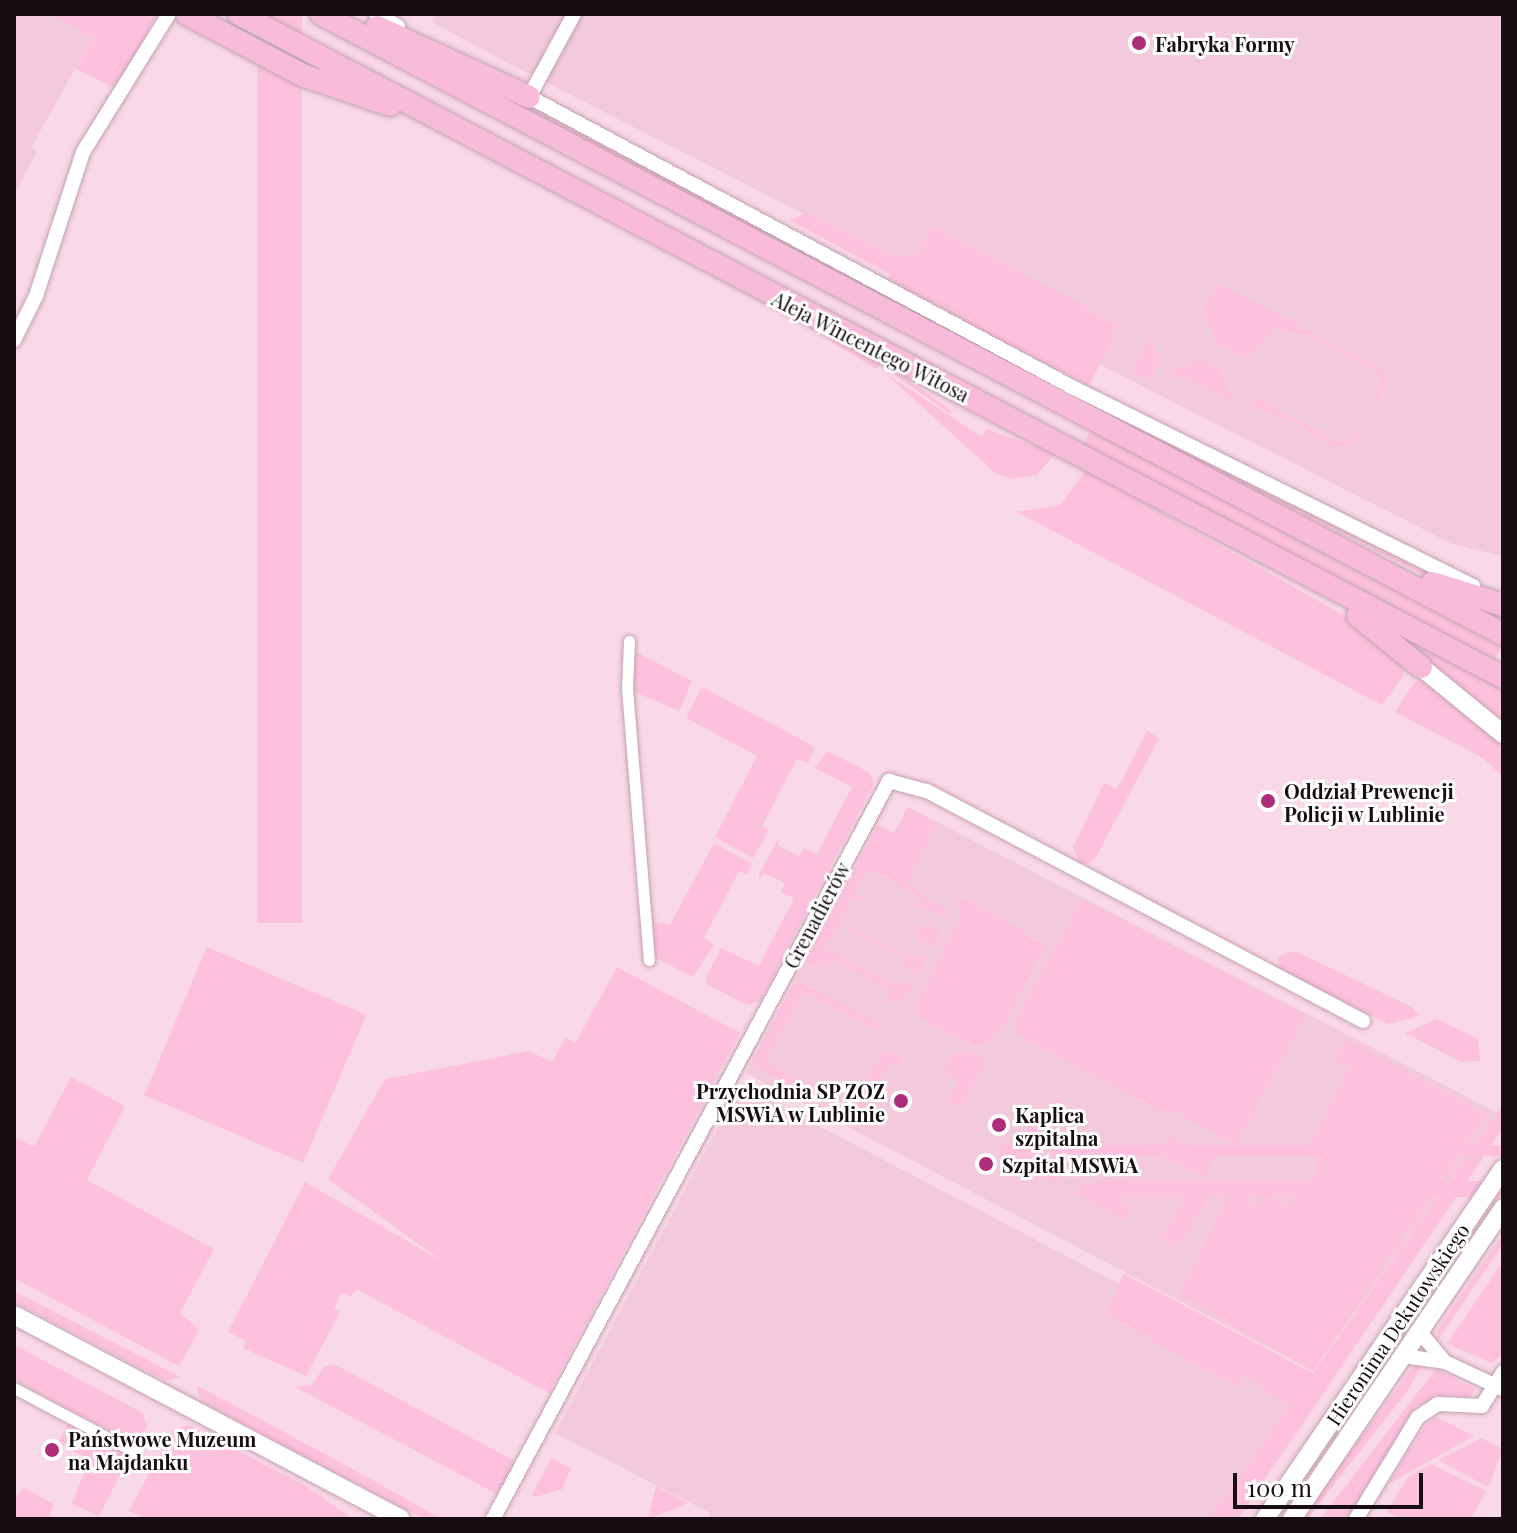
<!DOCTYPE html>
<meta charset="utf-8">
<style>
body{margin:0}
#map{position:relative;width:1517px;height:1533px;overflow:hidden;background:#f9d8e7;font-family:"Playfair Display",serif}
div>[style]{position:absolute}
[style*='--x']{left:calc(var(--x)*1px);top:calc(var(--y)*1px);width:calc(var(--w)*1px);rotate:calc(var(--a)*1deg)}
.built>*{inset:0;background:#f2cadc}
.green>*{inset:0;background:#fdc1dd;transform-origin:0 0}
.roads{filter:drop-shadow(0 0 2px #c2a2b0) drop-shadow(0 0 2px #c2a2b0)}
.pedestrian>*{height:11px;margin:-5.5px;padding:0 5.5px;transform-origin:5.5px;border-radius:5.5px;background:#fff}
.minor>*{height:14px;margin:-7px;padding:0 7px;transform-origin:7px;border-radius:7px;background:#fff}
.tertiary>*{height:18px;margin:-9px;padding:0 9px;transform-origin:9px;border-radius:9px;background:#fff}
.primary>*{height:22px;margin:-11px;padding:0 11px;transform-origin:11px;border-radius:11px;background:#f8bbda}
.dots>*{width:22px;height:22px;translate:-50% -50%;box-sizing:border-box;border:4px solid #fff;border-radius:50%}
span{translate:-50% -50%;white-space:nowrap;text-align:center;line-height:1.15;-webkit-text-stroke:6px #fff;paint-order:stroke}
.poi-label{font-size:20px;color:#170d12;font-weight:700}
.left{translate:0 -50%;text-align:left}
.right{translate:-100% -50%;text-align:right}
.street-label{font-size:20px;color:#170d12}
.frame{position:absolute;inset:0;border:16px solid #170d12;pointer-events:none}
.scale{position:absolute;left:1233px;top:1473px;width:190px;height:36px;box-sizing:border-box;border:4px solid #170d12;border-top:0;padding-left:10px;font-size:24px;line-height:28px;white-space:nowrap;color:#170d12;-webkit-text-stroke:6px #fff;paint-order:stroke}
</style>
<div id="map">
<div class="built">
<i style="clip-path:polygon(14px 14px,85px 14px,101px 23px,38px 135px,32px 148px,37px 152px,14px 194px)"></i>
<i style="clip-path:polygon(436px 14px,1503px 14px,1503px 556px,1452px 544px,512px 65px,432px 22px)"></i>
<i style="clip-path:polygon(908px 807px,1498px 1113px,1313px 1371px,746px 1073px,878px 825px,894px 833px)"></i>
<i style="clip-path:polygon(741px 1085px,1306px 1382px,1220px 1519px,708px 1519px,710px 1513px,555px 1433px)"></i>
</div>
<div class="green">
<i style="clip-path:polygon(51px 14px,157px 14px,157px 15px,115px 88px,76px 69px,93px 37px)"></i>
<i style="left:257px;top:14px;width:45px;height:909px"></i>
<i style="clip-path:polygon(361px 24px,466px 73px,1464px 588px,1435px 580px,1021px 375px)"></i>
<i style="clip-path:polygon(806px 213px,897px 257px,919px 253px,932px 226px,1120px 325px,1089px 385px,924px 302px,888px 279px,890px 274px,789px 220px)"></i>
<i style="clip-path:polygon(1216px 283px,1383px 369px,1387px 382px,1376px 403px,1372px 403px,1381px 381px,1378px 372px,1310px 336px,1275px 328px,1249px 358px,1218px 346px,1203px 310px)"></i>
<i style="clip-path:polygon(772px 305px,878px 359px,952px 411px,950px 414px,881px 365px,876px 369px)"></i>
<i style="clip-path:polygon(1150px 336px,1159px 359px,1152px 381px,1131px 371px)"></i>
<i style="clip-path:polygon(1201px 360px,1218px 367px,1235px 403px,1188px 379px,1170px 377px,1177px 368px)"></i>
<i style="clip-path:polygon(885px 373px,982px 437px,986px 429px,1056px 453px,1037px 475px,1013px 479px,995px 473px)"></i>
<i style="clip-path:polygon(1257px 398px,1338px 442px,1352px 438px,1365px 424px,1352px 445px,1333px 447px,1290px 420px,1252px 408px)"></i>
<i style="left:1091px;top:429px;width:465px;height:19px;rotate:28deg"></i>
<i style="clip-path:polygon(1086px 470px,1354px 621px,1405px 665px,1403px 676px,1382px 705px,1017px 512px,1060px 505px)"></i>
<i style="clip-path:polygon(1378px 622px,1503px 687px,1503px 721px)"></i>
<i style="clip-path:polygon(638px 653px,692px 681px,679px 711px,635px 692px,633px 656px)"></i>
<i style="clip-path:polygon(1426px 680px,1503px 742px,1503px 777px,1483px 758px,1395px 712px,1415px 682px)"></i>
<i style="clip-path:polygon(702px 687px,815px 747px,808px 763px,797px 759px,762px 826px,769px 830px,753px 858px,715px 837px,757px 756px,686px 718px)"></i>
<i style="clip-path:polygon(1147px 731px,1159px 738px,1096px 857px,1088px 864px,1079px 863px,1073px 847px,1104px 783px,1117px 789px)"></i>
<i style="clip-path:polygon(827px 751px,870px 773px,874px 783px,760px 1001px,747px 1005px,708px 985px,705px 979px,721px 948px,759px 966px,794px 898px,781px 892px,785px 883px,764px 873px,759px 880px,759px 874px,780px 836px,778px 846px,799px 856px,804px 848px,817px 854px,852px 787px,815px 768px)"></i>
<i style="clip-path:polygon(908px 807px,936px 823px,907px 885px,948px 911px,949px 919px,918px 907px,922px 898px,868px 869px,854px 894px,921px 930px,926px 922px,931px 925px,931px 935px,936px 927px,940px 929px,935px 947px,926px 945px,930px 936px,921px 943px,916px 940px,920px 931px,853px 896px,840px 920px,906px 957px,911px 949px,916px 962px,921px 954px,926px 956px,921px 973px,911px 973px,912px 962px,907px 970px,901px 967px,905px 959px,839px 923px,825px 948px,892px 983px,896px 976px,902px 989px,907px 981px,912px 984px,907px 998px,893px 1003px,886px 1000px,890px 991px,832px 959px,827px 967px,804px 963px,878px 825px,894px 833px)"></i>
<i style="clip-path:polygon(714px 843px,752px 864px,747px 874px,739px 871px,704px 938px,714px 945px,693px 977px,656px 958px,653px 922px,670px 925px)"></i>
<i style="clip-path:polygon(955px 899px,970px 901px,1046px 945px,1002px 1029px,983px 1044px,970px 1044px,920px 1018px,915px 1009px,961px 916px)"></i>
<i style="clip-path:polygon(1082px 899px,1306px 1015px,1236px 1145px,1171px 1109px,1163px 1114px,1015px 1033px,1015px 1021px)"></i>
<i style="left:207px;top:947px;width:173px;height:161px;rotate:23deg"></i>
<i style="clip-path:polygon(1295px 951px,1412px 1007px,1420px 1016px,1388px 1024px,1280px 970px,1278px 956px)"></i>
<i style="clip-path:polygon(617px 967px,740px 1033px,549px 1393px,356px 1289px,351px 1297px,342px 1293px,334px 1308px,340px 1312px,306px 1376px,243px 1348px,246px 1341px,228px 1332px,305px 1182px,442px 1261px,328px 1179px,385px 1079px,529px 1051px,552px 1062px,565px 1038px,576px 1042px)"></i>
<i style="clip-path:polygon(793px 984px,806px 984px,885px 1026px,876px 1030px,804px 992px,766px 1062px,838px 1101px,843px 1092px,841px 1105px,830px 1106px,751px 1064px)"></i>
<i style="clip-path:polygon(1437px 1019px,1478px 1039px,1480px 1061px,1461px 1062px,1405px 1033px)"></i>
<i style="clip-path:polygon(1346px 1039px,1487px 1114px,1313px 1371px,1178px 1294px,1231px 1192px,1255px 1205px,1262px 1195px,1285px 1203px,1296px 1201px,1313px 1186px,1317px 1159px,1310px 1146px,1349px 1068px,1335px 1059px)"></i>
<i style="clip-path:polygon(884px 1049px,902px 1058px,897px 1067px,889px 1063px,862px 1112px,853px 1107px)"></i>
<i style="clip-path:polygon(955px 1051px,980px 1056px,984px 1064px,962px 1107px,948px 1100px,958px 1082px,943px 1073px)"></i>
<i style="clip-path:polygon(71px 1077px,125px 1106px,87px 1180px,214px 1249px,180px 1313px,199px 1330px,179px 1366px,14px 1278px,14px 1137px,34px 1147px)"></i>
<i style="clip-path:polygon(1056px 1097px,1062px 1100px,1033px 1151px,1066px 1169px,1057px 1185px,997px 1151px,1004px 1140px,1016px 1147px,1036px 1111px,1045px 1116px)"></i>
<i style="clip-path:polygon(1503px 1105px,1503px 1128px,1238px 1519px,1209px 1519px,1288px 1407px,1245px 1376px,1240px 1388px,1105px 1315px,1124px 1274px,1313px 1373px)"></i>
<i style="left:1169px;top:1136px;width:51px;height:21px;rotate:27deg"></i>
<i style="left:1503px;top:1145px;width:11px;height:452px;rotate:90deg"></i>
<i style="left:1503px;top:1181px;width:16px;height:409px;rotate:90deg"></i>
<i style="left:1084px;top:1182px;width:55px;height:15px;rotate:28deg"></i>
<i style="clip-path:polygon(1190px 1186px,1205px 1194px,1205px 1202px,1185px 1238px,1174px 1246px,1161px 1240px)"></i>
<i style="clip-path:polygon(1503px 1234px,1503px 1244px,1436px 1343px,1438px 1329px)"></i>
<i style="clip-path:polygon(1503px 1261px,1503px 1354px,1492px 1363px,1447px 1344px)"></i>
<i style="clip-path:polygon(14px 1291px,138px 1355px,180px 1377px,165px 1381px,14px 1302px)"></i>
<i style="clip-path:polygon(14px 1345px,143px 1413px,147px 1427px,137px 1444px,14px 1380px)"></i>
<i style="clip-path:polygon(1422px 1364px,1408px 1390px,1307px 1519px,1301px 1519px,1412px 1368px)"></i>
<i style="clip-path:polygon(336px 1365px,514px 1461px,497px 1494px,295px 1387px,312px 1385px,324px 1367px)"></i>
<i style="clip-path:polygon(1436px 1369px,1475px 1389px,1471px 1396px,1436px 1396px,1416px 1407px,1346px 1519px,1320px 1519px)"></i>
<i style="clip-path:polygon(196px 1385px,360px 1473px,441px 1519px,424px 1519px,202px 1402px)"></i>
<i style="clip-path:polygon(1436px 1417px,1474px 1436px,1388px 1484px,1427px 1423px)"></i>
<i style="clip-path:polygon(68px 1423px,130px 1456px,99px 1516px,72px 1504px,89px 1460px,58px 1442px)"></i>
<i style="clip-path:polygon(188px 1425px,304px 1485px,353px 1519px,145px 1519px,129px 1511px,172px 1431px)"></i>
<i style="clip-path:polygon(1482px 1438px,1503px 1450px,1488px 1487px,1438px 1460px)"></i>
<i style="clip-path:polygon(551px 1458px,571px 1468px,562px 1489px,536px 1497px,532px 1495px)"></i>
<i style="clip-path:polygon(1431px 1464px,1486px 1491px,1471px 1519px,1401px 1519px,1387px 1512px,1407px 1478px)"></i>
<i style="clip-path:polygon(656px 1486px,688px 1503px,648px 1519px)"></i>
<i style="clip-path:polygon(24px 1488px,54px 1504px,49px 1516px,54px 1519px,14px 1519px,14px 1499px)"></i>
</div>
<div class="roads">
<div class="pedestrian">
<i style="--x:629;--y:641;--w:47;--a:92.4"></i>
<i style="--x:627;--y:688;--w:273;--a:85.4"></i>
<i style="--x:14;--y:1388;--w:137;--a:27.9"></i>
</div>
<div class="minor">
<i style="--x:376;--y:14;--w:25;--a:29"></i>
<i style="--x:522;--y:93;--w:624;--a:28.13"></i>
<i style="--x:1072;--y:387;--w:448;--a:26.4"></i>
<i style="--x:529;--y:97;--w:94;--a:-61.5"></i>
<i style="--x:14;--y:340;--w:49;--a:-63.4"></i>
<i style="--x:36;--y:296;--w:151;--a:-71.9"></i>
<i style="--x:83;--y:152;--w:163;--a:-58.1"></i>
<i style="--x:1419;--y:1331;--w:40;--a:50"></i>
<i style="--x:1403;--y:1356;--w:42;--a:8.1"></i>
<i style="--x:1445;--y:1362;--w:64;--a:25"></i>
<i style="--x:493;--y:1519;--w:838;--a:-61.78"></i>
<i style="--x:889;--y:781;--w:39;--a:15"></i>
<i style="--x:927;--y:791;--w:493;--a:27.8"></i>
<i style="--x:1356;--y:1519;--w:119;--a:-58.7"></i>
<i style="--x:1418;--y:1417;--w:24;--a:-33"></i>
<i style="--x:1438;--y:1404;--w:44;--a:2.6"></i>
<i style="--x:1482;--y:1406;--w:40;--a:-58"></i>
</div>
<div class="tertiary">
<i style="--x:1421;--y:667;--w:106;--a:39.3"></i>
<i style="--x:14;--y:1315;--w:437;--a:27.8"></i>
<i style="--x:1265;--y:1519;--w:423;--a:-55.8"></i>
<i style="--x:1292;--y:1519;--w:376;--a:-55.8"></i>
</div>
<div class="primary">
<i style="--x:187;--y:14;--w:130;--a:27.9"></i>
<i style="--x:302;--y:75;--w:93;--a:18.8"></i>
<i style="--x:239;--y:14;--w:1427;--a:27.68"></i>
<i style="--x:321;--y:14;--w:1335;--a:27.68"></i>
<i style="--x:377;--y:27;--w:167;--a:24.7"></i>
<i style="--x:1432;--y:583;--w:74;--a:17.2"></i>
<i style="--x:1358;--y:616;--w:81;--a:39"></i>
</div>
</div>
<div class="dots">
<i style="left:1139px;top:43px;background:#ae2d79"></i>
<i style="left:1268px;top:801px;background:#ae2d79"></i>
<i style="left:901px;top:1101px;background:#ae2d79"></i>
<i style="left:999px;top:1125px;background:#ae2d79"></i>
<i style="left:986px;top:1164px;background:#ae2d79"></i>
<i style="left:52px;top:1450px;background:#ae2d79"></i>
</div>
<div class="poi-label">
<span class="left" style="left:1155px;top:43px">Fabryka Formy</span>
<span class="left" style="left:1284px;top:802px">Oddział Prewencji<br>Policji w Lublinie</span>
<span class="right" style="left:885px;top:1102px">Przychodnia SP ZOZ<br>MSWiA w Lublinie</span>
<span class="left" style="left:1015px;top:1126px">Kaplica<br>szpitalna</span>
<span class="left" style="left:1002px;top:1164px">Szpital MSWiA</span>
<span class="left" style="left:68px;top:1450px">Państwowe Muzeum<br>na Majdanku</span>
</div>
<div class="street-label">
<span style="left:871px;top:346px;rotate:27deg">Aleja Wincentego Witosa</span>
<span style="left:816px;top:915px;rotate:-62deg">Grenadierów</span>
<span style="left:1397px;top:1324px;rotate:-56deg">Hieronima Dekutowskiego</span>
</div>
<div class="frame"></div>
<div class="scale">100 m</div>
</div>
